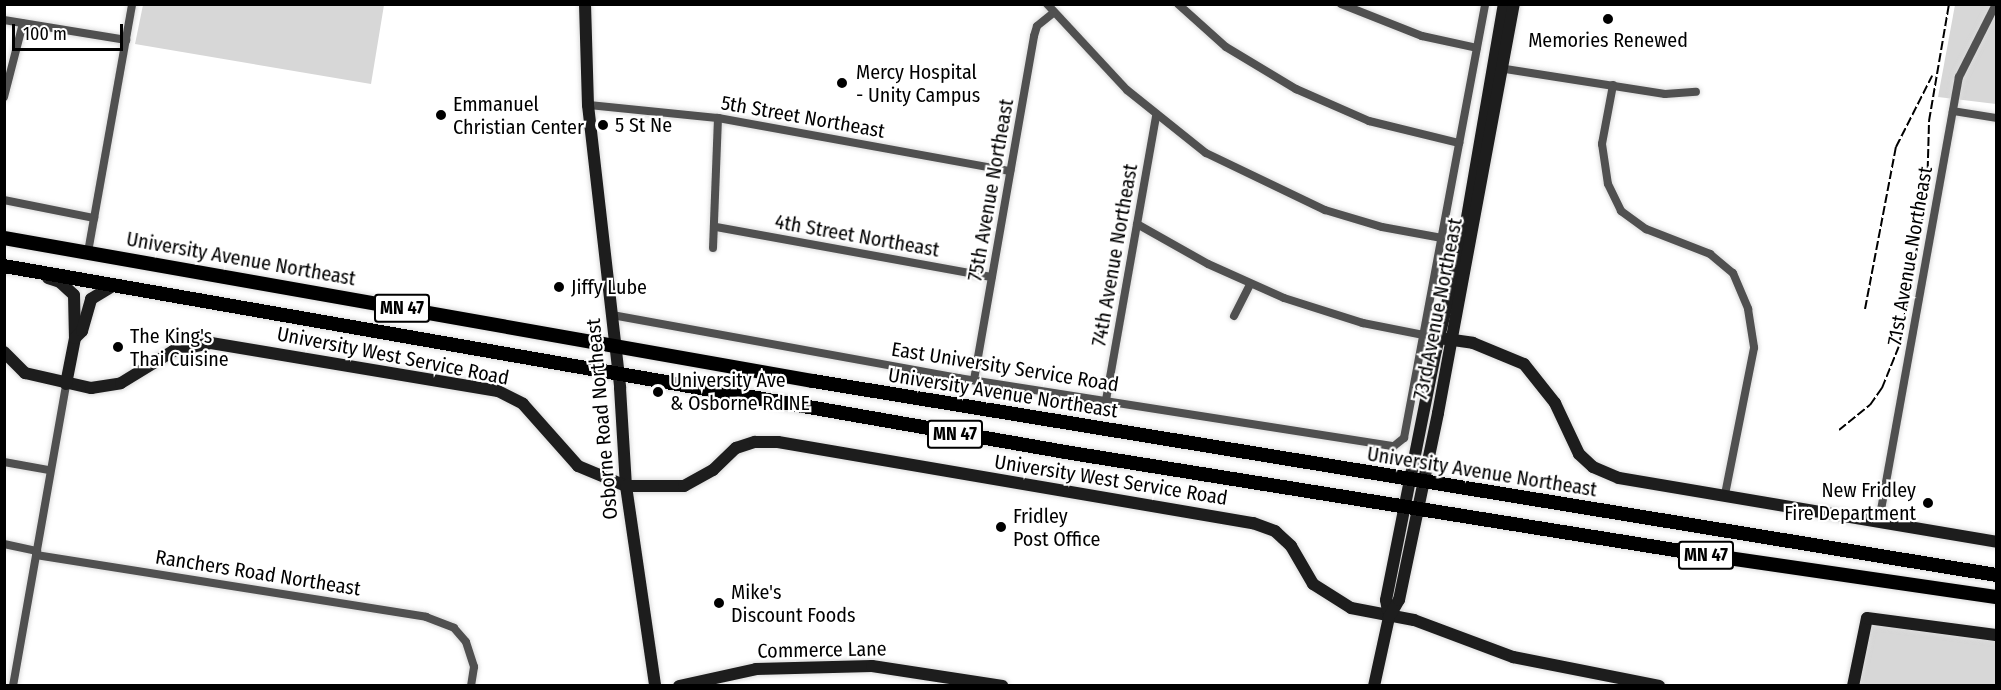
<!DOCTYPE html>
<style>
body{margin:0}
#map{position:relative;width:2001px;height:690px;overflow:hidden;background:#fff;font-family:"Fira Sans Condensed",sans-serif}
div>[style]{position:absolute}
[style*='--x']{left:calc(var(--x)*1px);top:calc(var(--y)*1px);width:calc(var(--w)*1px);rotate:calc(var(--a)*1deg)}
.green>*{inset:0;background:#d7d7d7}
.roads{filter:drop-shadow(0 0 2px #dbdbdb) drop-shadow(0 0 2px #dbdbdb)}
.street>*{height:8px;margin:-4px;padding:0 4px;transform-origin:4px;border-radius:4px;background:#505050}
.secondary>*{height:12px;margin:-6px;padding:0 6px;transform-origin:6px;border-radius:6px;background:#1d1d1d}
.primary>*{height:14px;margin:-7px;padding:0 7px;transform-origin:7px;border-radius:7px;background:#000}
.rail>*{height:2px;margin-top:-1px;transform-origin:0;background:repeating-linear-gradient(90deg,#000 0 9px,transparent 0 12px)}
.dots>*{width:16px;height:16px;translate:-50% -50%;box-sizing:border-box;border:3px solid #fff;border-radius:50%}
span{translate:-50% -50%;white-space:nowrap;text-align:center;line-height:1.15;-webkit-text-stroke:4.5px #fff;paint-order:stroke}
.shield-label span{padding:2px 4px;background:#fff;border:2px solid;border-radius:4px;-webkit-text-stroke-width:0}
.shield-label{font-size:18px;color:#000;font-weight:700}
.poi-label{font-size:20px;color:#000}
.left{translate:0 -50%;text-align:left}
.right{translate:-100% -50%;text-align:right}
.street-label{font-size:20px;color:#000}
.frame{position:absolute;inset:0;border:6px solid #000;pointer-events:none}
.scale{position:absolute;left:12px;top:24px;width:111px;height:27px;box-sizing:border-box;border:3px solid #000;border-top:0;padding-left:8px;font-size:18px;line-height:21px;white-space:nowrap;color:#000;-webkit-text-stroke:4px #fff;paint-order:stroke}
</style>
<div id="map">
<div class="green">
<i style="clip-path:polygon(143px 5px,143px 4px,384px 5px,371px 84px,135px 44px)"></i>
<i style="clip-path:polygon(1955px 5px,1996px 5px,1996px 104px,1938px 97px)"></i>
<i style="clip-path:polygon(1868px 623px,1996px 641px,1996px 685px,1857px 686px)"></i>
</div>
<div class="roads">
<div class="street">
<i style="--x:1047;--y:4;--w:117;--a:47.1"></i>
<i style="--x:1127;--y:90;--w:101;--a:38.6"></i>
<i style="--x:1206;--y:153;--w:132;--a:25.6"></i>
<i style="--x:1325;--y:210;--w:59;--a:16.6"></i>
<i style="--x:1382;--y:227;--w:61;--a:10.4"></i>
<i style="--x:1178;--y:4;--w:64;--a:41.9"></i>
<i style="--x:1226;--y:47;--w:82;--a:31"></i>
<i style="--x:1296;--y:89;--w:80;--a:23.7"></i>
<i style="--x:1369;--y:121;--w:93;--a:13.7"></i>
<i style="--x:1341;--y:4;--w:87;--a:21.6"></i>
<i style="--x:1422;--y:36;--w:56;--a:12.3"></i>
<i style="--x:4;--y:20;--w:124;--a:9.3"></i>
<i style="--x:1499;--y:68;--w:168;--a:8.9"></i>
<i style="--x:1665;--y:94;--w:31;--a:-4"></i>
<i style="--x:1613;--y:85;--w:60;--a:100.6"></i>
<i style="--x:1602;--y:144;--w:40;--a:81.5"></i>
<i style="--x:1608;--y:184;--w:30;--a:64"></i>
<i style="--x:1621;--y:211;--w:31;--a:36"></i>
<i style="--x:1646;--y:229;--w:69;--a:21.3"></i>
<i style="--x:1710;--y:254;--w:30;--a:40"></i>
<i style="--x:1733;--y:273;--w:39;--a:67"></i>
<i style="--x:1748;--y:309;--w:39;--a:81"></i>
<i style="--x:1754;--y:348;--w:150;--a:101.2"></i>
<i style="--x:4;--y:97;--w:76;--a:-75.6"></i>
<i style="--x:588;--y:105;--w:131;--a:5.7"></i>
<i style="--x:718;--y:118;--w:297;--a:10.3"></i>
<i style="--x:1953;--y:111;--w:44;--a:9.2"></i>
<i style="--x:4;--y:200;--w:92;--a:11.3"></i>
<i style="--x:1137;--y:224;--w:81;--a:29.4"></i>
<i style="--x:1208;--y:264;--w:83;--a:24.1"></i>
<i style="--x:1284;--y:298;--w:83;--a:17.6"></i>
<i style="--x:1363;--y:323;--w:77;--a:11.2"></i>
<i style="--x:716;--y:227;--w:280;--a:10.3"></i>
<i style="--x:713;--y:248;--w:130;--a:-87.8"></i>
<i style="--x:88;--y:252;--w:252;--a:-79.9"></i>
<i style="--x:612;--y:315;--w:352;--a:10.3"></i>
<i style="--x:958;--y:378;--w:441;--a:8.9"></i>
<i style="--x:1394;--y:446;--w:13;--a:-39"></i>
<i style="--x:1404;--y:438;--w:441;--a:-79.4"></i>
<i style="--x:1234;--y:316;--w:36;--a:-63"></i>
<i style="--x:974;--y:380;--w:349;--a:-80.1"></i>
<i style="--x:1034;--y:36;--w:10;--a:-73"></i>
<i style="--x:1037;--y:26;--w:21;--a:-39"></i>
<i style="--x:1106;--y:400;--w:289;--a:-80"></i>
<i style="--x:4;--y:462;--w:46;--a:10.1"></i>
<i style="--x:1879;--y:521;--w:451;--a:-79.8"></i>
<i style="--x:1959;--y:77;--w:82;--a:-63.1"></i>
<i style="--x:4;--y:544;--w:34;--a:12"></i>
<i style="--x:36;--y:555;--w:395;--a:9"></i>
<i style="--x:426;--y:617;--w:30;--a:21"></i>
<i style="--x:454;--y:628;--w:18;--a:49"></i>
<i style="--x:466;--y:642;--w:26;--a:72"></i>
<i style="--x:474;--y:667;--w:19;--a:99"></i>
<i style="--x:13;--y:686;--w:307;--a:-80"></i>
</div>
<div class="secondary">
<i style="--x:585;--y:4;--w:101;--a:88.3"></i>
<i style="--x:588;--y:105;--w:285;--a:83.5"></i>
<i style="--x:620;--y:388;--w:98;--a:86.5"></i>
<i style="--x:626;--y:486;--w:202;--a:81.7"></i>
<i style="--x:48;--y:278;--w:13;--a:18"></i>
<i style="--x:60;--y:282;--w:19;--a:43"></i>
<i style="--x:74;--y:295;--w:43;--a:88.7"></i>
<i style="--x:1439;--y:338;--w:34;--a:8"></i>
<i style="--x:1473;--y:343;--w:55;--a:22.4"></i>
<i style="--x:1524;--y:364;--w:50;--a:51.5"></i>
<i style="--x:1555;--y:403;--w:56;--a:64.8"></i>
<i style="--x:1579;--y:454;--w:19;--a:43"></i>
<i style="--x:1593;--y:467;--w:28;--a:23"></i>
<i style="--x:1619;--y:478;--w:382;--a:9.6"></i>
<i style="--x:4;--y:352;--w:30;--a:45"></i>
<i style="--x:25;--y:373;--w:68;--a:12.8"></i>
<i style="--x:91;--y:388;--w:30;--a:-9"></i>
<i style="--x:121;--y:383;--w:61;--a:-31.6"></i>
<i style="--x:173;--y:351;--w:39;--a:-12"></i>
<i style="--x:211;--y:343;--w:291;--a:9.5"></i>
<i style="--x:498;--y:391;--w:28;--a:27"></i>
<i style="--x:523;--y:404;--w:83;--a:48.4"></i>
<i style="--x:578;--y:466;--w:52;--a:22.6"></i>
<i style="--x:626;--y:486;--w:58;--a:0"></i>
<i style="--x:684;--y:486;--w:33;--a:-29"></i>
<i style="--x:713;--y:470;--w:32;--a:-44"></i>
<i style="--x:736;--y:448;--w:20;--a:-18"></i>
<i style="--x:755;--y:442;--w:23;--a:0"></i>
<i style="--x:778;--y:442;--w:482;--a:9.7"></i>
<i style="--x:1253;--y:523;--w:23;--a:20"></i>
<i style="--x:1275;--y:531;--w:22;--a:43"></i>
<i style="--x:1291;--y:546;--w:44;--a:59.9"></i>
<i style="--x:1313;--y:584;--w:45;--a:32.3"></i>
<i style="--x:1351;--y:608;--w:64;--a:10.8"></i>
<i style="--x:1414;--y:620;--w:106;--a:20.5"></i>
<i style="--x:1513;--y:657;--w:149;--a:11.2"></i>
<i style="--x:66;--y:384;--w:47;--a:-78.9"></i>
<i style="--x:75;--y:338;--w:10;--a:-45"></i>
<i style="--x:82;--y:331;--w:33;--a:-74"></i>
<i style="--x:91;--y:299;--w:26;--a:-31"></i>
<i style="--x:1389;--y:617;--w:17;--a:-100"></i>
<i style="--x:1386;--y:600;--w:255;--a:-78.7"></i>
<i style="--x:1436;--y:350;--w:124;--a:-76.5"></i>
<i style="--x:1465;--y:229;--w:228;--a:-80.2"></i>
<i style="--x:679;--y:686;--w:79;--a:-12.4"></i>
<i style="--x:756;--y:669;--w:116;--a:-1.5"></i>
<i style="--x:872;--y:666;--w:132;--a:8.7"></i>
<i style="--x:1374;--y:686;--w:71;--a:-77.7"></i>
<i style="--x:1389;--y:617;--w:20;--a:-60"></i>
<i style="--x:1399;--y:600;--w:191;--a:-78.2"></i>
<i style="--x:1438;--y:413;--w:416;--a:-79.5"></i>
<i style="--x:1853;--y:686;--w:69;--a:-78.4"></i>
<i style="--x:1867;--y:618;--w:130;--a:7.5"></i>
</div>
<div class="primary">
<i style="--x:4;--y:238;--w:822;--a:10.02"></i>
<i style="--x:813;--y:381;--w:1199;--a:9.31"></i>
<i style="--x:4;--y:266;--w:1077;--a:9.94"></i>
<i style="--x:1065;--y:452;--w:630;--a:9.13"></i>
<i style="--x:1687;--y:552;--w:312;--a:8.3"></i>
</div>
</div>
<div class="rail">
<i style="--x:1865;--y:309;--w:165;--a:-79.2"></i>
<i style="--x:1896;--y:147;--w:80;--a:-63.1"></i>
<i style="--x:1839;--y:430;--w:40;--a:-39"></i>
<i style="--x:1870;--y:405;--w:21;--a:-55"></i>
<i style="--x:1882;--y:388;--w:45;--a:-68"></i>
<i style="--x:1899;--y:346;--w:155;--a:-79.6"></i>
<i style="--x:1927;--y:194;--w:73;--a:-88.4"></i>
<i style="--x:1929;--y:121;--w:119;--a:-80.3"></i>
</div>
<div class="dots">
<i style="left:1608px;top:19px;background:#000"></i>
<i style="left:842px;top:83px;background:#000"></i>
<i style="left:441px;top:115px;background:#000"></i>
<i style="left:603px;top:125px;background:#000"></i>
<i style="left:559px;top:287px;background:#000"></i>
<i style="left:118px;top:347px;background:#000"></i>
<i style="left:658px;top:392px;background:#000"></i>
<i style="left:1928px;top:503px;background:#000"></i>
<i style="left:1001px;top:527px;background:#000"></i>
<i style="left:719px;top:603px;background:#000"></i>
</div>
<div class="shield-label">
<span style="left:402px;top:308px">MN 47</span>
<span style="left:955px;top:434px">MN 47</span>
<span style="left:1706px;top:555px">MN 47</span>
</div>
<div class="poi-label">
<span style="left:1608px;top:40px">Memories Renewed</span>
<span class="left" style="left:856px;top:84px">Mercy Hospital<br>- Unity Campus</span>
<span class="left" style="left:453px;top:116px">Emmanuel<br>Christian Center</span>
<span class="left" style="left:615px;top:125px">5 St Ne</span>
<span class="left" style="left:571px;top:287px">Jiffy Lube</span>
<span class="left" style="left:130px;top:348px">The King's<br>Thai Cuisine</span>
<span class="left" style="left:670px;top:392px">University Ave<br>&amp; Osborne Rd NE</span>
<span class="right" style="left:1916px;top:502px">New Fridley<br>Fire Department</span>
<span class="left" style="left:1013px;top:528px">Fridley<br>Post Office</span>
<span class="left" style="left:731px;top:604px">Mike's<br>Discount Foods</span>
</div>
<div class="street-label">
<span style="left:803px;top:117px;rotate:10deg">5th Street Northeast</span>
<span style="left:991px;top:190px;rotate:-80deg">75th Avenue Northeast</span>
<span style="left:857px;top:236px;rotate:10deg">4th Street Northeast</span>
<span style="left:1115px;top:255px;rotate:-80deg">74th Avenue Northeast</span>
<span style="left:1910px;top:256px;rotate:-80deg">71st Avenue Northeast</span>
<span style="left:241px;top:259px;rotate:10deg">University Avenue Northeast</span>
<span style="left:1438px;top:309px;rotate:-79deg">73rd Avenue Northeast</span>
<span style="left:393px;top:356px;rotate:11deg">University West Service Road</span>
<span style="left:1005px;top:367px;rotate:9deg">East University Service Road</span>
<span style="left:1003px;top:393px;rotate:9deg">University Avenue Northeast</span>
<span style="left:602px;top:419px;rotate:-95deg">Osborne Road Northeast</span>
<span style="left:1482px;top:472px;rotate:9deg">University Avenue Northeast</span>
<span style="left:1111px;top:480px;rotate:9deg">University West Service Road</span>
<span style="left:258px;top:573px;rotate:9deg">Ranchers Road Northeast</span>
<span style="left:822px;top:650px;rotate:-1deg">Commerce Lane</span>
</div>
<div class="frame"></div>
<div class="scale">100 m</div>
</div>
